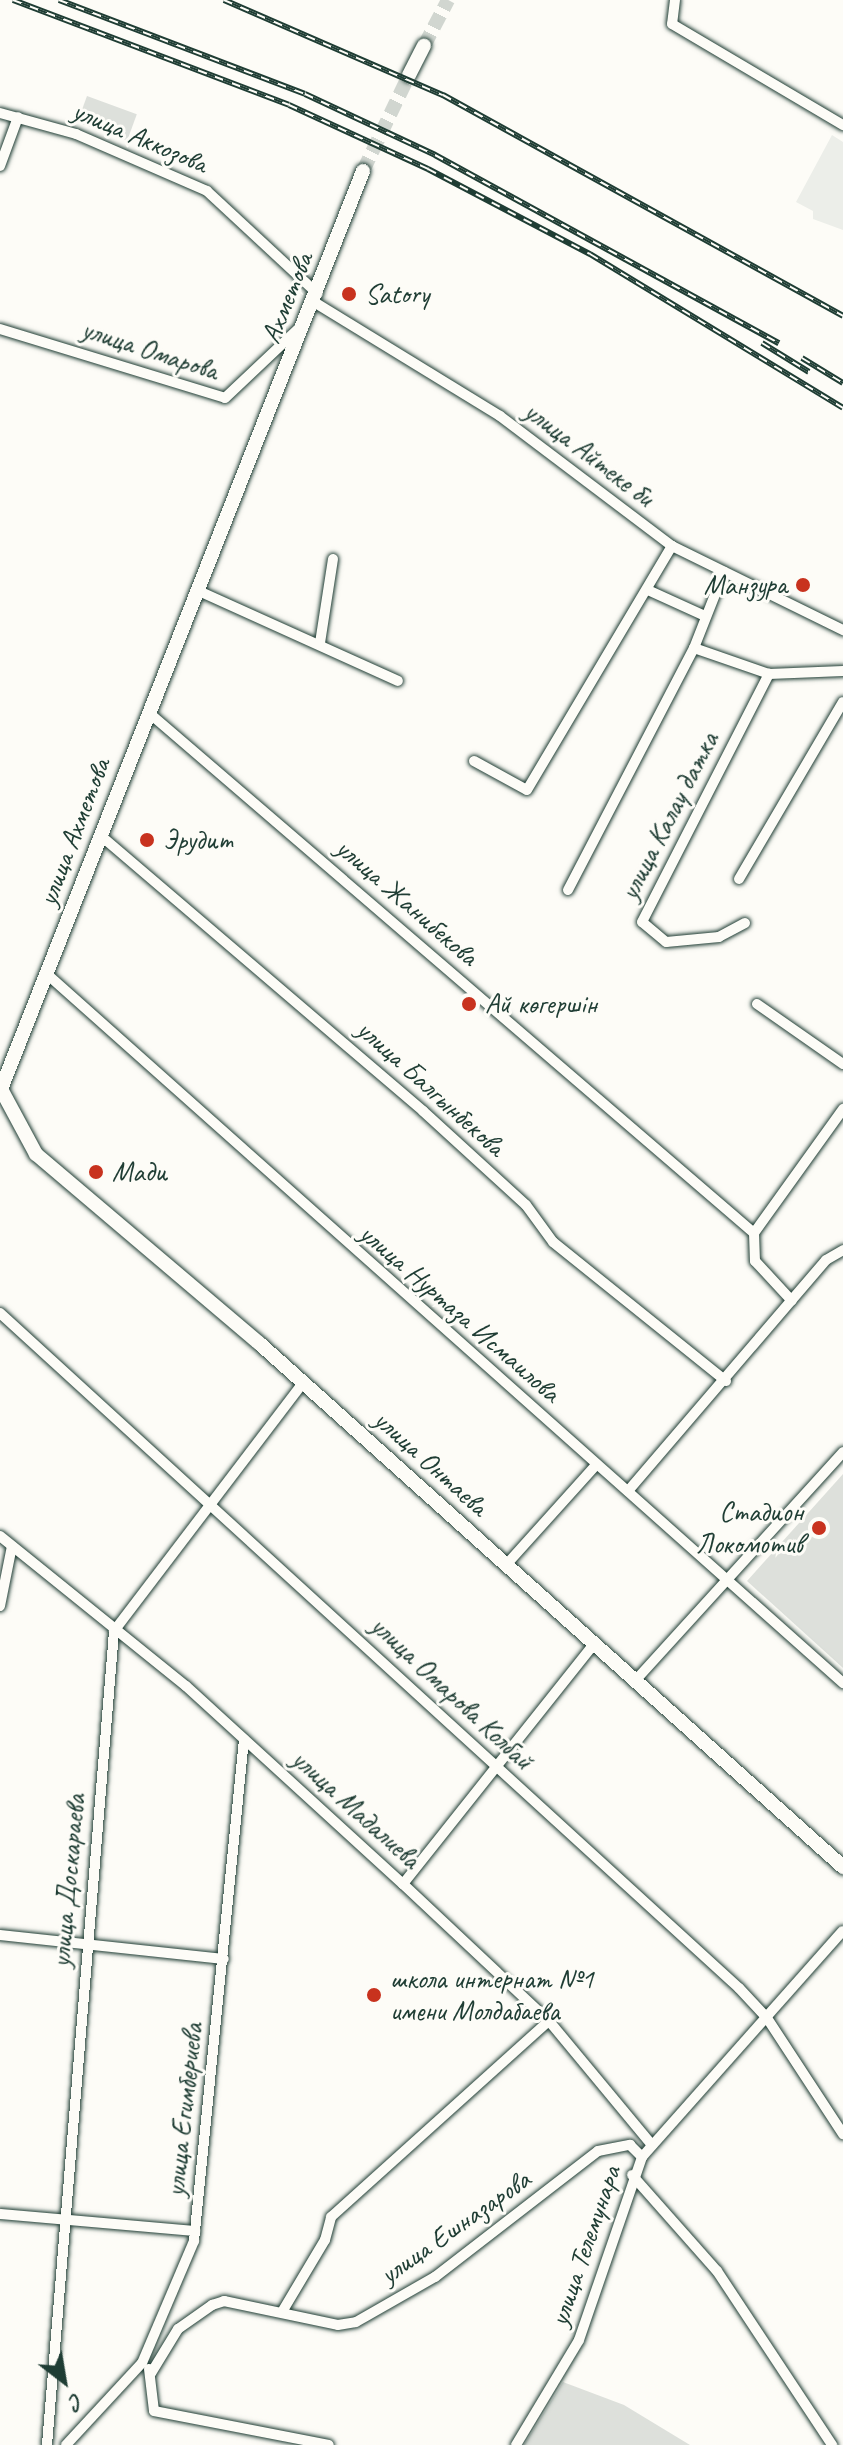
<!DOCTYPE html>
<meta charset="utf-8">
<style>
body{margin:0}
#map{position:relative;width:843px;height:2445px;overflow:hidden;background:#fdfcf7;font-family:Caveat,sans-serif}
div>[style]{position:absolute}
[style*='--x']{left:calc(var(--x)*1px);top:calc(var(--y)*1px);width:calc(var(--w)*1px);rotate:calc(var(--a)*1deg)}
.built>*{inset:0;background:#eceee9}
.green>*{inset:0;background:#dde0db;transform-origin:0 0}
.secondary-tunnel>*{height:14px;margin-top:-7px;transform-origin:0;background:repeating-linear-gradient(90deg,#d1d6d0 0 14px,transparent 0 21px)}
.roads{filter:drop-shadow(0 0 2px #1f3d34) drop-shadow(0 0 2px #1f3d34)}
.minor>*{height:10px;margin:-5px;padding:0 5px;transform-origin:5px;border-radius:5px;background:#fdfcf7}
.secondary>*{height:14px;margin:-7px;padding:0 7px;transform-origin:7px;border-radius:7px;background:#fdfcf7}
.rail>*{height:6px;margin-top:-3px;transform-origin:0;background:repeating-linear-gradient(90deg,#fdfcf7 0 9px,#1f3d34 0 18px);box-sizing:border-box;border-block:2px solid #1f3d34}
.dots>*{width:22px;height:22px;translate:-50% -50%;box-sizing:border-box;border:4px solid #fdfcf7;border-radius:50%}
span{translate:-50% -50%;white-space:nowrap;text-align:center;line-height:1.15;-webkit-text-stroke:6px #fdfcf7;paint-order:stroke}
.street-label{font-size:28px;color:#1f3d34}
.poi-label{font-size:28px;color:#1f3d34}
.left{translate:0 -50%;text-align:left}
.right{translate:-100% -50%;text-align:right}
.north{position:absolute;left:24px;top:2341px;width:80px;height:80px;-webkit-text-stroke:6px #fdfcf7;paint-order:stroke;rotate:149deg;font-size:22px;font-weight:700;line-height:32px;text-align:center;color:#1f3d34}
.north::after{content:'';display:block;margin:auto;width:28px;height:36px;background:#1f3d34;clip-path:polygon(50% 0,100% 100%,50% 72%,0 100%)}
</style>
<div id="map">
<div class="built">
<i style="clip-path:polygon(832px 135px,843px 142px,843px 230px,813px 219px,813px 211px,796px 202px)"></i>
</div>
<div class="green">
<i style="left:87px;top:96px;width:53px;height:28px;rotate:20deg"></i>
<i style="clip-path:polygon(843px 1474px,843px 1668px,747px 1581px)"></i>
<i style="clip-path:polygon(563px 2382px,624px 2405px,690px 2445px,524px 2445px)"></i>
</div>
<div class="secondary-tunnel">
<i style="--x:424;--y:46;--w:52;--a:-62.4"></i>
<i style="--x:363;--y:171;--w:106;--a:-64.4"></i>
</div>
<div class="roads">
<div class="minor">
<i style="--x:675;--y:0;--w:24;--a:97"></i>
<i style="--x:672;--y:24;--w:199;--a:30.6"></i>
<i style="--x:0;--y:113;--w:79;--a:15.4"></i>
<i style="--x:76;--y:134;--w:143;--a:23.5"></i>
<i style="--x:207;--y:191;--w:151;--a:42.9"></i>
<i style="--x:0;--y:166;--w:52;--a:-69.8"></i>
<i style="--x:314;--y:302;--w:218;--a:31.5"></i>
<i style="--x:500;--y:416;--w:216;--a:37.1"></i>
<i style="--x:672;--y:546;--w:191;--a:26.2"></i>
<i style="--x:0;--y:329;--w:235;--a:17"></i>
<i style="--x:225;--y:398;--w:100;--a:-43.4"></i>
<i style="--x:650;--y:591;--w:58;--a:24.4"></i>
<i style="--x:201;--y:592;--w:216;--a:24.3"></i>
<i style="--x:320;--y:643;--w:85;--a:-81.2"></i>
<i style="--x:694;--y:648;--w:79;--a:19.1"></i>
<i style="--x:769;--y:674;--w:74;--a:-2.3"></i>
<i style="--x:148;--y:712;--w:799;--a:40.69"></i>
<i style="--x:754;--y:1233;--w:28;--a:88"></i>
<i style="--x:755;--y:1261;--w:54;--a:47.2"></i>
<i style="--x:474;--y:761;--w:60;--a:28.7"></i>
<i style="--x:527;--y:790;--w:284;--a:-59.3"></i>
<i style="--x:100;--y:835;--w:425;--a:40.5"></i>
<i style="--x:423;--y:1111;--w:139;--a:42.4"></i>
<i style="--x:526;--y:1205;--w:46;--a:53.9"></i>
<i style="--x:553;--y:1242;--w:222;--a:38.8"></i>
<i style="--x:739;--y:879;--w:205;--a:-59.6"></i>
<i style="--x:568;--y:890;--w:273;--a:-62.5"></i>
<i style="--x:694;--y:648;--w:82;--a:-68.5"></i>
<i style="--x:745;--y:923;--w:30;--a:152"></i>
<i style="--x:719;--y:937;--w:53;--a:174.6"></i>
<i style="--x:666;--y:942;--w:31;--a:-140"></i>
<i style="--x:642;--y:922;--w:279;--a:-62.9"></i>
<i style="--x:48;--y:975;--w:1065;--a:41.69"></i>
<i style="--x:757;--y:1004;--w:105;--a:34.9"></i>
<i style="--x:754;--y:1233;--w:153;--a:-54.3"></i>
<i style="--x:0;--y:1313;--w:1001;--a:42.41"></i>
<i style="--x:739;--y:1988;--w:41;--a:47"></i>
<i style="--x:767;--y:2018;--w:139;--a:56.8"></i>
<i style="--x:628;--y:1491;--w:304;--a:-49.4"></i>
<i style="--x:826;--y:1260;--w:20;--a:-30"></i>
<i style="--x:0;--y:1536;--w:239;--a:38.9"></i>
<i style="--x:186;--y:1686;--w:294;--a:42.4"></i>
<i style="--x:403;--y:1884;--w:200;--a:43.2"></i>
<i style="--x:549;--y:2021;--w:161;--a:50.3"></i>
<i style="--x:506;--y:1565;--w:135;--a:-48"></i>
<i style="--x:0;--y:1606;--w:61;--a:-78.7"></i>
<i style="--x:634;--y:1682;--w:311;--a:-47.7"></i>
<i style="--x:403;--y:1884;--w:305;--a:-51.5"></i>
<i style="--x:0;--y:1935;--w:225;--a:6.1"></i>
<i style="--x:632;--y:2175;--w:128;--a:48.5"></i>
<i style="--x:717;--y:2271;--w:209;--a:56.5"></i>
<i style="--x:0;--y:2214;--w:196;--a:5"></i>
<i style="--x:282;--y:2312;--w:84;--a:-59.2"></i>
<i style="--x:325;--y:2240;--w:24;--a:-75"></i>
<i style="--x:331;--y:2217;--w:293;--a:-42"></i>
<i style="--x:149;--y:2369;--w:42;--a:83.2"></i>
<i style="--x:154;--y:2411;--w:178;--a:11"></i>
<i style="--x:150;--y:2375;--w:54;--a:-58.7"></i>
<i style="--x:178;--y:2329;--w:42;--a:-35.2"></i>
<i style="--x:212;--y:2305;--w:13;--a:-18"></i>
<i style="--x:224;--y:2301;--w:116;--a:11.9"></i>
<i style="--x:338;--y:2325;--w:18;--a:-9"></i>
<i style="--x:356;--y:2322;--w:91;--a:-29.7"></i>
<i style="--x:435;--y:2277;--w:206;--a:-37.7"></i>
<i style="--x:598;--y:2151;--w:33;--a:-11"></i>
<i style="--x:630;--y:2145;--w:17;--a:45"></i>
<i style="--x:47;--y:2445;--w:817;--a:-85.29"></i>
<i style="--x:114;--y:1631;--w:312;--a:-52.7"></i>
<i style="--x:66;--y:2445;--w:112;--a:-47.2"></i>
<i style="--x:142;--y:2363;--w:133;--a:-66.9"></i>
<i style="--x:194;--y:2241;--w:504;--a:-84.31"></i>
<i style="--x:516;--y:2445;--w:122;--a:-59"></i>
<i style="--x:579;--y:2340;--w:194;--a:-71"></i>
<i style="--x:642;--y:2157;--w:302;--a:-48.4"></i>
</div>
<div class="secondary">
<i style="--x:409;--y:75;--w:33;--a:-63"></i>
<i style="--x:363;--y:171;--w:987;--a:111.52"></i>
<i style="--x:1;--y:1089;--w:74;--a:61.7"></i>
<i style="--x:36;--y:1154;--w:292;--a:40.3"></i>
<i style="--x:259;--y:1343;--w:785;--a:41.9"></i>
</div>
</div>
<div class="rail">
<i style="--x:13;--y:0;--w:295;--a:20.8"></i>
<i style="--x:289;--y:105;--w:153;--a:24.7"></i>
<i style="--x:428;--y:169;--w:183;--a:27.7"></i>
<i style="--x:590;--y:254;--w:296;--a:31.3"></i>
<i style="--x:59;--y:0;--w:263;--a:20.9"></i>
<i style="--x:305;--y:94;--w:144;--a:25.1"></i>
<i style="--x:435;--y:155;--w:392;--a:28.7"></i>
<i style="--x:224;--y:0;--w:239;--a:23.5"></i>
<i style="--x:443;--y:95;--w:457;--a:28.9"></i>
<i style="--x:762;--y:343;--w:55;--a:31.7"></i>
<i style="--x:802;--y:358;--w:48;--a:31.4"></i>
</div>
<div class="dots">
<i style="left:349px;top:294px;background:#c8321e"></i>
<i style="left:803px;top:585px;background:#c8321e"></i>
<i style="left:147px;top:840px;background:#c8321e"></i>
<i style="left:469px;top:1004px;background:#c8321e"></i>
<i style="left:96px;top:1172px;background:#c8321e"></i>
<i style="left:819px;top:1528px;background:#c8321e"></i>
<i style="left:374px;top:1995px;background:#c8321e"></i>
</div>
<div class="street-label">
<span style="left:140px;top:137px;rotate:23deg">улица Аккозова</span>
<span style="left:287px;top:298px;rotate:-68deg">Ахметова</span>
<span style="left:150px;top:350px;rotate:18deg">улица Омарова</span>
<span style="left:589px;top:454px;rotate:37deg">улица Айтеке би</span>
<span style="left:669px;top:816px;rotate:-63deg">улица Калау датка</span>
<span style="left:74px;top:832px;rotate:-69deg">улица Ахметова</span>
<span style="left:407px;top:902px;rotate:41deg">улица Жанибекова</span>
<span style="left:431px;top:1088px;rotate:42deg">улица Балгынбекова</span>
<span style="left:460px;top:1313px;rotate:41deg">улица Нуртаза Исмаилова</span>
<span style="left:431px;top:1463px;rotate:42deg">улица Онтаева</span>
<span style="left:452px;top:1693px;rotate:43deg">улица Омарова Колбай</span>
<span style="left:356px;top:1809px;rotate:42deg">улица Мадалиева</span>
<span style="left:68px;top:1881px;rotate:-85deg">улица Доскараева</span>
<span style="left:184px;top:2110px;rotate:-84deg">улица Егимбериева</span>
<span style="left:455px;top:2227px;rotate:-35deg">улица Ешназарова</span>
<span style="left:585px;top:2246px;rotate:-71deg">улица Телемунара</span>
</div>
<div class="poi-label">
<span class="left" style="left:365px;top:294px">Satory</span>
<span class="right" style="left:787px;top:585px">Манзура</span>
<span class="left" style="left:163px;top:840px">Эрудит</span>
<span class="left" style="left:485px;top:1004px">Ай көгершін</span>
<span class="left" style="left:112px;top:1172px">Мади</span>
<span class="right" style="left:803px;top:1528px">Стадион<br>Локомотив</span>
<span class="left" style="left:390px;top:1995px">школа интернат №1<br>имени Молдабаева</span>
</div>
<div class="north">С</div>
</div>
